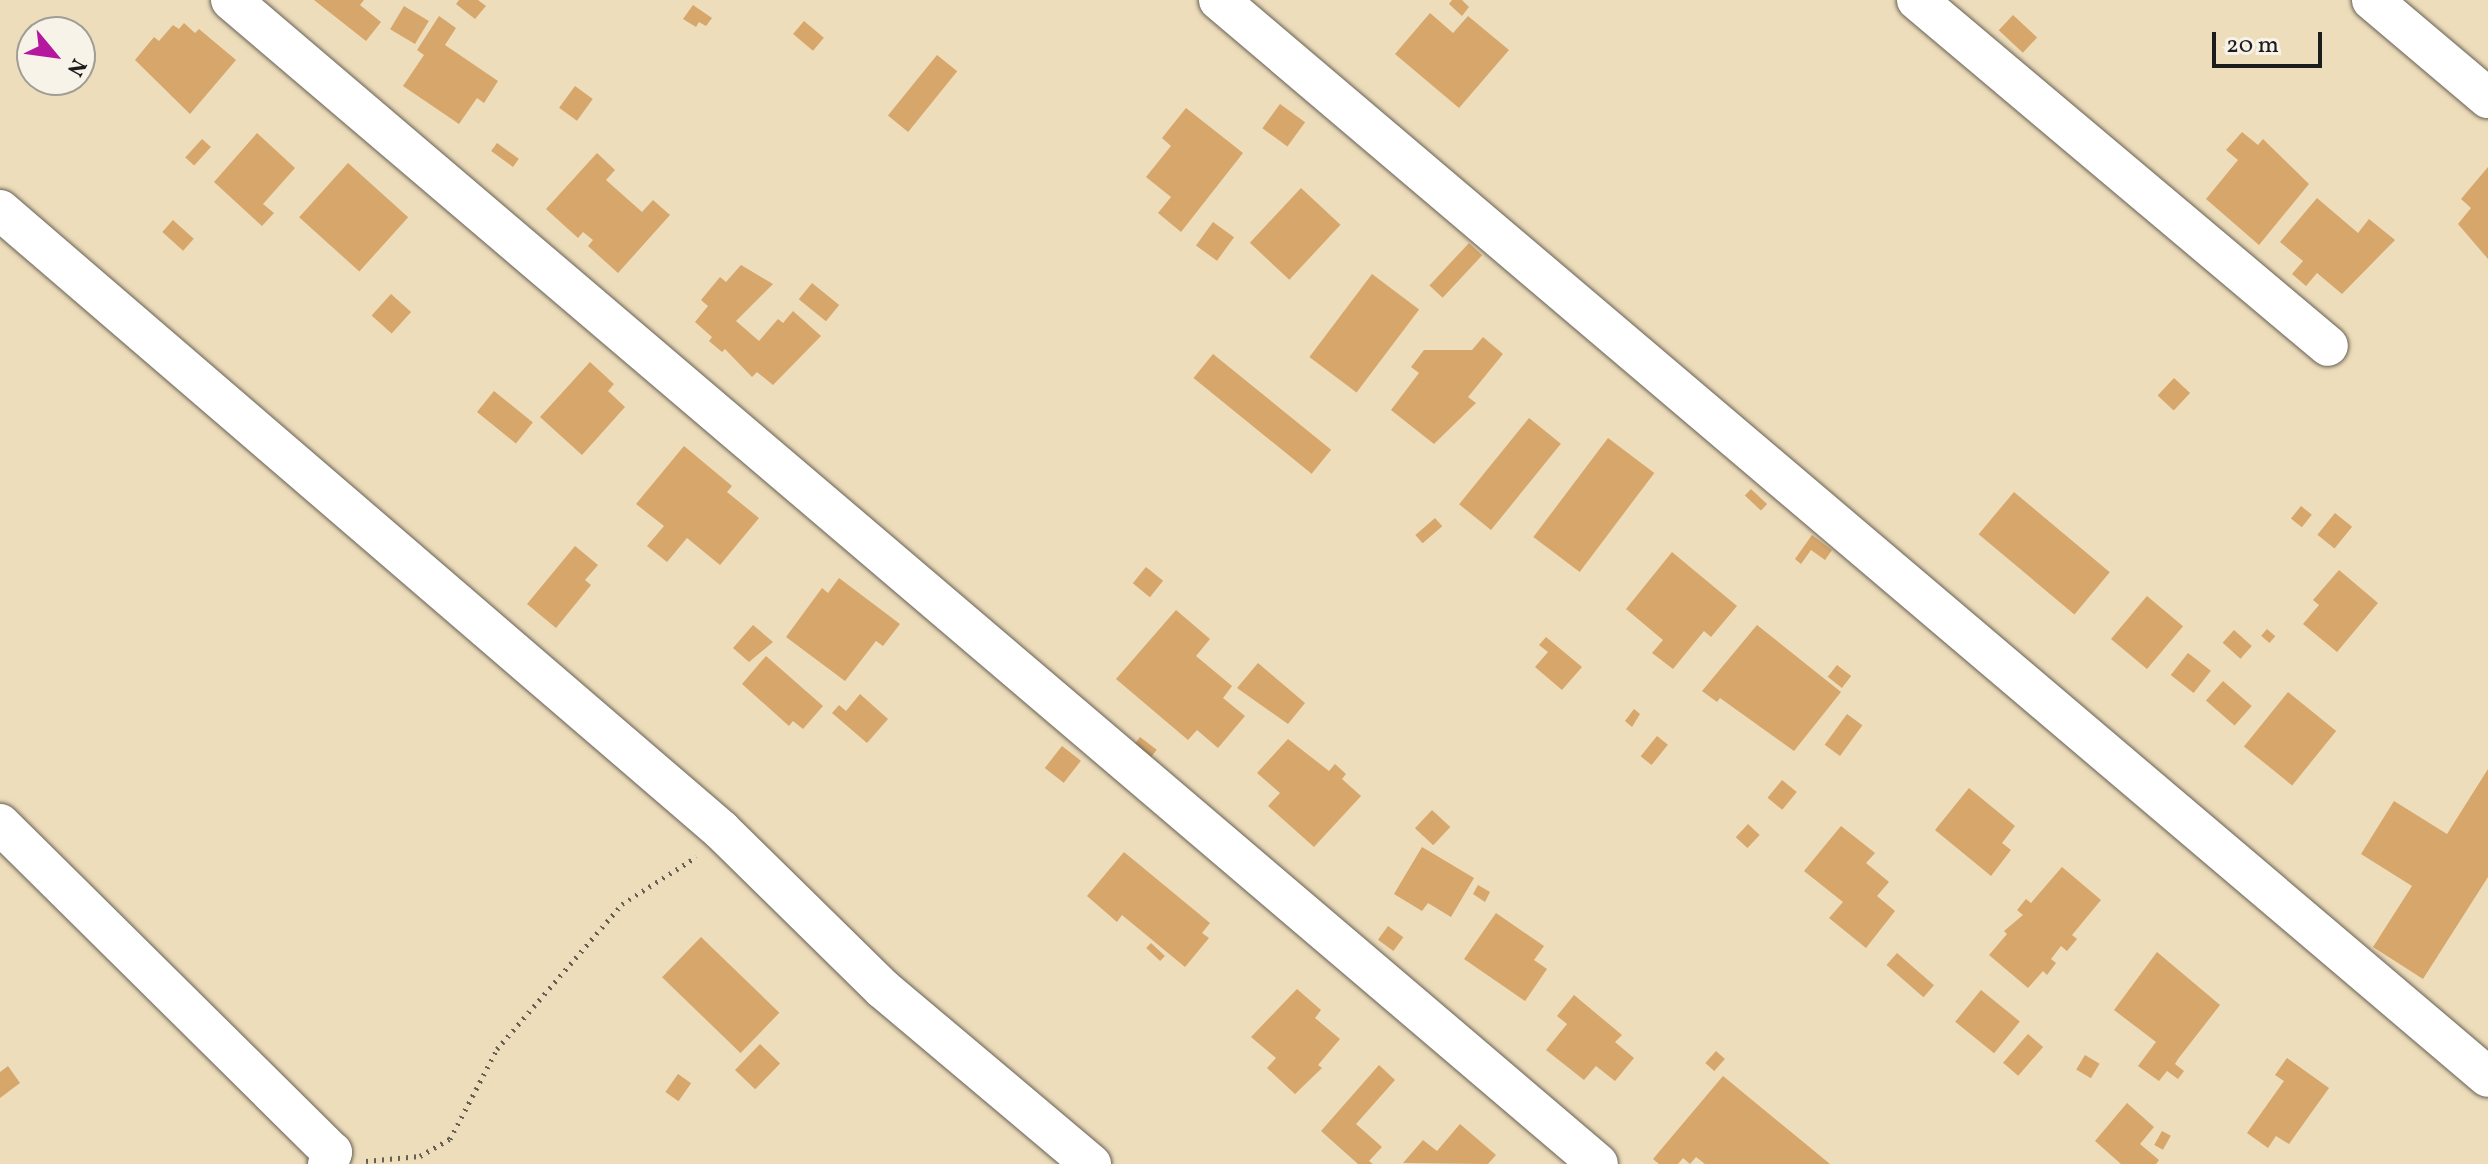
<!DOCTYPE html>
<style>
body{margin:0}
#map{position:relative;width:2488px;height:1164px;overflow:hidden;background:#edb;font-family:Vollkorn,serif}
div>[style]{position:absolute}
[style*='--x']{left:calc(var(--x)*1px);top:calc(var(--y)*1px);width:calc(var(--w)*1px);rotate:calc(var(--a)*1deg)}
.building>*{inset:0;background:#d6a66b;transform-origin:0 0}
.path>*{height:5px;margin-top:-2.5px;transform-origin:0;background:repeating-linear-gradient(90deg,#666054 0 2px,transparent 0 8px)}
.roads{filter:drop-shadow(0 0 2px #666054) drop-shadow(0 0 2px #666054)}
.minor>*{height:40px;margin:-20px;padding:0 20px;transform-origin:20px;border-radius:20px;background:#fff}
span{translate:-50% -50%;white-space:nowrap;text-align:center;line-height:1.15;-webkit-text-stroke:8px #f7f3e8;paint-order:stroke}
.north{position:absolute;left:16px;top:16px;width:80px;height:80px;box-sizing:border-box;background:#f7f3e8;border:2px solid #9f9d96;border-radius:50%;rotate:119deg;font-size:22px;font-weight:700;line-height:32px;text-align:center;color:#1c1c1c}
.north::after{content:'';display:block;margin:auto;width:28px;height:36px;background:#b5179e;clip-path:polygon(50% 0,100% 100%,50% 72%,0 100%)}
.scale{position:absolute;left:2212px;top:32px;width:110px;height:36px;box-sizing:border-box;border:4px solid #1c1c1c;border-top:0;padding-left:10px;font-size:24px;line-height:28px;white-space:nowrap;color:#1c1c1c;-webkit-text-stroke:6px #f7f3e8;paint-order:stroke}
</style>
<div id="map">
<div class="building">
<i style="clip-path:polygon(314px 0,364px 0,360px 5px,381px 22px,366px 41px)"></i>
<i style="clip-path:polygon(459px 0,478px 0,486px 6px,475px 19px,456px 4px)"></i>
<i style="clip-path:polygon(1452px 0,1462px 0,1469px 7px,1462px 16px,1449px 4px)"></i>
<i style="clip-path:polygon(693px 5px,712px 18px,706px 26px,699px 22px,696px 27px,683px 19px)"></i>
<i style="left:404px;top:6px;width:29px;height:27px;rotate:31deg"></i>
<i style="clip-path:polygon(1430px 13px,1453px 33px,1468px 16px,1509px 50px,1459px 108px,1395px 54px)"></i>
<i style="left:2013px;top:15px;width:33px;height:21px;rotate:43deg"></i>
<i style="clip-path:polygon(439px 16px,456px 28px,445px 45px,498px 81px,484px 103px,477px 98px,459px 124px,403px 86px,424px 55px,417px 50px)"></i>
<i style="left:804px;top:21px;width:26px;height:17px;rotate:40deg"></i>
<i style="clip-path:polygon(184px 23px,195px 33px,199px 29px,236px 60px,190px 114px,135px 60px,154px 37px,159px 41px,173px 25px,179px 29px)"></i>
<i style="left:937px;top:55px;width:26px;height:78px;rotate:39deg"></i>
<i style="left:575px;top:86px;width:22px;height:27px;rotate:36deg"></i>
<i style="left:1280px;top:104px;width:31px;height:30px;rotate:36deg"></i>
<i style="clip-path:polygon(1186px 108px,1243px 153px,1181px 232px,1158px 213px,1171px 197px,1146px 177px,1171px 146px,1162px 138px)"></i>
<i style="clip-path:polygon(2242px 132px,2258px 145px,2263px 139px,2309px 184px,2259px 245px,2206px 199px,2238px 160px,2226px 150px)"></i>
<i style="clip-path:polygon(257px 133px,295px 168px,263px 204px,274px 213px,262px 226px,214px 182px)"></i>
<i style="left:202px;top:139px;width:12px;height:25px;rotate:42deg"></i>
<i style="left:497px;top:143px;width:27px;height:10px;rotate:36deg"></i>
<i style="clip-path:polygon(597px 153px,615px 170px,606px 180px,642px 212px,653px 200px,670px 215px,618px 273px,588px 246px,593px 240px,583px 232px,578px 238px,546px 209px)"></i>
<i style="left:348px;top:163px;width:81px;height:73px;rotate:42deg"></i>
<i style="clip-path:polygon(2488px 167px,2488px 259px,2458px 224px,2471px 208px,2461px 199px)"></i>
<i style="left:1301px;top:188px;width:54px;height:75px;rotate:43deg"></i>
<i style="clip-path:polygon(2317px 198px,2358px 233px,2369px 219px,2395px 240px,2342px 294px,2317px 273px,2306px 286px,2292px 274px,2303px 261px,2280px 242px)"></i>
<i style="left:173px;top:220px;width:28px;height:16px;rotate:42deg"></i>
<i style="left:1213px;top:222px;width:26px;height:29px;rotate:36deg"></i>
<i style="left:1469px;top:243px;width:18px;height:58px;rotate:43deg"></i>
<i style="clip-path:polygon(741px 265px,773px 284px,736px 321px,759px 341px,778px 319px,783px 323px,793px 311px,821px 336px,773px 385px,757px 372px,752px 377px,725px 349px,722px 352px,709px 341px,712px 337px,695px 322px,708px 306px,701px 300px,720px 277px,726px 282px)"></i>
<i style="left:1372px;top:274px;width:59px;height:104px;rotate:37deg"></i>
<i style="left:812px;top:283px;width:35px;height:21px;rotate:39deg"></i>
<i style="left:391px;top:294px;width:27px;height:29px;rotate:42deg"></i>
<i style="clip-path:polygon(1483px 337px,1503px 354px,1468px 397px,1476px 403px,1434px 444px,1391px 410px,1419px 373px,1411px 367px,1424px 350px,1472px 350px)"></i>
<i style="left:1213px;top:354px;width:152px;height:31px;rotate:39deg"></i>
<i style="clip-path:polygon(590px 362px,614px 384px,608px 391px,625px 407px,582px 455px,540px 417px)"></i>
<i style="left:2174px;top:378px;width:22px;height:24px;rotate:43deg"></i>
<i style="left:494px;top:391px;width:50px;height:27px;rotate:39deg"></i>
<i style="left:1529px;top:418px;width:41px;height:111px;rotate:39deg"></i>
<i style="left:1608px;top:438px;width:58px;height:124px;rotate:37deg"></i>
<i style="clip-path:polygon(684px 446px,732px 486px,727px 492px,759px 518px,720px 565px,687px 538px,667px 562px,647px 546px,664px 526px,636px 504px)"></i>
<i style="left:1751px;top:489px;width:22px;height:9px;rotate:43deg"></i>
<i style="left:2014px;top:492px;width:125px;height:55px;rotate:40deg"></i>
<i style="left:2301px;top:506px;width:14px;height:16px;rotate:39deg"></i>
<i style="left:2335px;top:513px;width:22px;height:28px;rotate:39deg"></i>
<i style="left:1435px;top:518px;width:11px;height:26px;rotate:49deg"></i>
<i style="clip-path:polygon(1812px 535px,1832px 550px,1825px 560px,1811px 550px,1801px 564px,1795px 559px)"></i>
<i style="clip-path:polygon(575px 546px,598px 565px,585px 580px,591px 585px,556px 628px,527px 604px)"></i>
<i style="clip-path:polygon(1672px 552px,1737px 606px,1711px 637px,1704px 631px,1673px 669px,1652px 653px,1663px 640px,1626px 609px)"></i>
<i style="left:1146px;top:567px;width:22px;height:21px;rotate:39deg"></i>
<i style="clip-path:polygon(2339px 570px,2378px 603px,2337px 652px,2303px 624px,2319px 605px,2313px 600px)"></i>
<i style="clip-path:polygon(839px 578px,900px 624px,883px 646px,876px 641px,845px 681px,786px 637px,822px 588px,828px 593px)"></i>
<i style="left:2147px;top:596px;width:47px;height:56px;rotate:40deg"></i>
<i style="clip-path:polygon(1176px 610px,1210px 639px,1196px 656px,1232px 686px,1223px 698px,1245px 716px,1218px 748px,1197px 730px,1188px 740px,1116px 679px)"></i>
<i style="clip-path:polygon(753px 625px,773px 642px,749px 662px,733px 648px)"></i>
<i style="clip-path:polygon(1757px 625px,1841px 692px,1794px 751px,1720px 698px,1717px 702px,1702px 691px)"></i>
<i style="left:2267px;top:629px;width:11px;height:9px;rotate:41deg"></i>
<i style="left:2234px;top:630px;width:24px;height:17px;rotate:42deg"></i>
<i style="clip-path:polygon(1546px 637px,1582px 667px,1562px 690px,1535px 667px,1548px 652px,1539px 645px)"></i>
<i style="left:2188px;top:653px;width:29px;height:28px;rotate:38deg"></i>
<i style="clip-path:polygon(766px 656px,823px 706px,803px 729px,793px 721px,789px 726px,742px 684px)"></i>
<i style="clip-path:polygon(1258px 663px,1305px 703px,1288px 724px,1237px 688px)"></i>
<i style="left:1837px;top:665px;width:18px;height:15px;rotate:38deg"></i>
<i style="left:2223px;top:681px;width:38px;height:26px;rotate:41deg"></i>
<i style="left:2288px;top:692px;width:62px;height:70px;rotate:39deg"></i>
<i style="clip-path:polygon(860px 694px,888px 719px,867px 743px,832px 713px,839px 705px,846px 711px)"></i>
<i style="clip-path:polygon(1634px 709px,1640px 714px,1632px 727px,1625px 721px)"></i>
<i style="left:1847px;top:714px;width:19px;height:38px;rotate:36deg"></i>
<i style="left:1657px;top:736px;width:14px;height:26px;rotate:39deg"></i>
<i style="left:1140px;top:737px;width:21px;height:9px;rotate:37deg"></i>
<i style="clip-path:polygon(1288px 739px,1329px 771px,1335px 764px,1346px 774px,1342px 779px,1361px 796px,1314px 847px,1268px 806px,1280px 793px,1257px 773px)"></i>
<i style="left:1062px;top:746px;width:24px;height:28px;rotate:38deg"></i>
<i style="clip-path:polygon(2488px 769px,2488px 877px,2423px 979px,2373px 947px,2412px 886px,2361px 854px,2394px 801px,2447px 834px)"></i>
<i style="left:1782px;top:780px;width:19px;height:23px;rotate:39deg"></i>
<i style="clip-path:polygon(1969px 788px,2015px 826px,2002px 843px,2011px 850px,1991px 876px,1935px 830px)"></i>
<i style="left:1432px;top:810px;width:25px;height:25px;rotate:43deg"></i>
<i style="left:1748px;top:824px;width:16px;height:18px;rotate:43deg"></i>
<i style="clip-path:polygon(1841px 826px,1875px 853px,1866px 863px,1889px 882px,1877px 896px,1895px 911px,1866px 948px,1829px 918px,1843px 902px,1804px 871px)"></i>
<i style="clip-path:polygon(1422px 847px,1474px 878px,1451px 917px,1428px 903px,1422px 911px,1394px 894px)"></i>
<i style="clip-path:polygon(1124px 852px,1210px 923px,1202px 933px,1209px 938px,1185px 967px,1122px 915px,1117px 922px,1087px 896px)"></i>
<i style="clip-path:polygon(2062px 867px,2101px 900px,2072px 935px,2077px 939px,2067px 951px,2061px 946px,2051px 959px,2056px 963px,2047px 975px,2043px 971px,2028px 988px,1989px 955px,2007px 934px,2004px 931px,2023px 915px,2017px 910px,2026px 899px,2031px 903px)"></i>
<i style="clip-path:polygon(1478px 885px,1490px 892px,1485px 902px,1473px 894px)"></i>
<i style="clip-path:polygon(1496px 913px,1544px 946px,1534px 960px,1547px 969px,1525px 1001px,1464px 959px)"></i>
<i style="left:1388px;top:926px;width:19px;height:17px;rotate:36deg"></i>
<i style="left:701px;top:937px;width:109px;height:56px;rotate:44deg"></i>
<i style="left:1151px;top:943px;width:19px;height:7px;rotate:43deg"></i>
<i style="clip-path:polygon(2157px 952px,2220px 1005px,2178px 1059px,2175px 1064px,2184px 1071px,2178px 1079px,2167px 1071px,2159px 1081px,2138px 1066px,2156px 1042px,2114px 1010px)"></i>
<i style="left:1897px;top:953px;width:49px;height:16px;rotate:41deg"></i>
<i style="clip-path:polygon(1297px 989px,1321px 1010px,1315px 1018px,1340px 1039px,1318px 1065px,1322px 1068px,1295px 1094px,1267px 1068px,1276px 1058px,1251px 1037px)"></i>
<i style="left:1981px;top:990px;width:50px;height:41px;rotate:39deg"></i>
<i style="clip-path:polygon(1574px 995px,1622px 1035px,1615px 1042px,1634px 1058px,1615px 1081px,1596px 1066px,1584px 1080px,1546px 1050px,1567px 1024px,1557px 1016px)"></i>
<i style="left:2028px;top:1034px;width:20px;height:38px;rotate:41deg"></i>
<i style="left:760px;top:1044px;width:28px;height:36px;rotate:44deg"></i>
<i style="left:1716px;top:1051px;width:12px;height:16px;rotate:42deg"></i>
<i style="left:2085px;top:1055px;width:17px;height:17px;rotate:31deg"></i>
<i style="clip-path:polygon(2287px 1058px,2329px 1088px,2289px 1144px,2276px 1136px,2268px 1148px,2247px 1133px,2284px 1081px,2275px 1075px)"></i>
<i style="clip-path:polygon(1379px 1065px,1395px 1080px,1356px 1124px,1382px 1147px,1369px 1161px,1373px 1164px,1358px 1164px,1321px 1131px)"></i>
<i style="clip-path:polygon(8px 1066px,20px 1083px,0 1098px,0 1072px)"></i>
<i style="left:678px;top:1074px;width:16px;height:22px;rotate:35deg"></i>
<i style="clip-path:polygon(1723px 1076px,1830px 1164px,1705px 1164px,1696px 1157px,1690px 1164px,1683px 1158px,1678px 1164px,1659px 1164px,1653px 1159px)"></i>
<i style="clip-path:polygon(2127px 1103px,2154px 1127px,2140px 1144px,2159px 1160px,2156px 1164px,2121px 1164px,2095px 1141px)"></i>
<i style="clip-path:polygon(1460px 1124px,1496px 1155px,1488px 1164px,1403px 1163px,1423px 1140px,1437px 1151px)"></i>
<i style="left:2162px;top:1131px;width:10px;height:16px;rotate:29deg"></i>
</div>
<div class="path">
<i style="--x:366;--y:1161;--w:54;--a:-5.3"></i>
<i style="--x:420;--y:1156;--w:34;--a:-30"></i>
<i style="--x:450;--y:1139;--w:102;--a:-62.4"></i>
<i style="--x:497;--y:1049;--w:191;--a:-49.2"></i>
<i style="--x:622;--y:904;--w:88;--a:-32.4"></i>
</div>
<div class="roads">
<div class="minor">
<i style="--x:231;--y:0;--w:1795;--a:40.41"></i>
<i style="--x:1219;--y:0;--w:1664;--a:40.32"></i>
<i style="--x:1917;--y:0;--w:537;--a:40.09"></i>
<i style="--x:2372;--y:0;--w:152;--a:40.2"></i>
<i style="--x:0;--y:210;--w:951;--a:40.69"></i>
<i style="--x:721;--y:830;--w:227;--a:44.5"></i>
<i style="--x:883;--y:989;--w:272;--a:40.1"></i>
<i style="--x:0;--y:824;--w:467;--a:44.7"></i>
<i style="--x:332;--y:1152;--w:13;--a:108"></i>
</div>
</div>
<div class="north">N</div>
<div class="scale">20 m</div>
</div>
